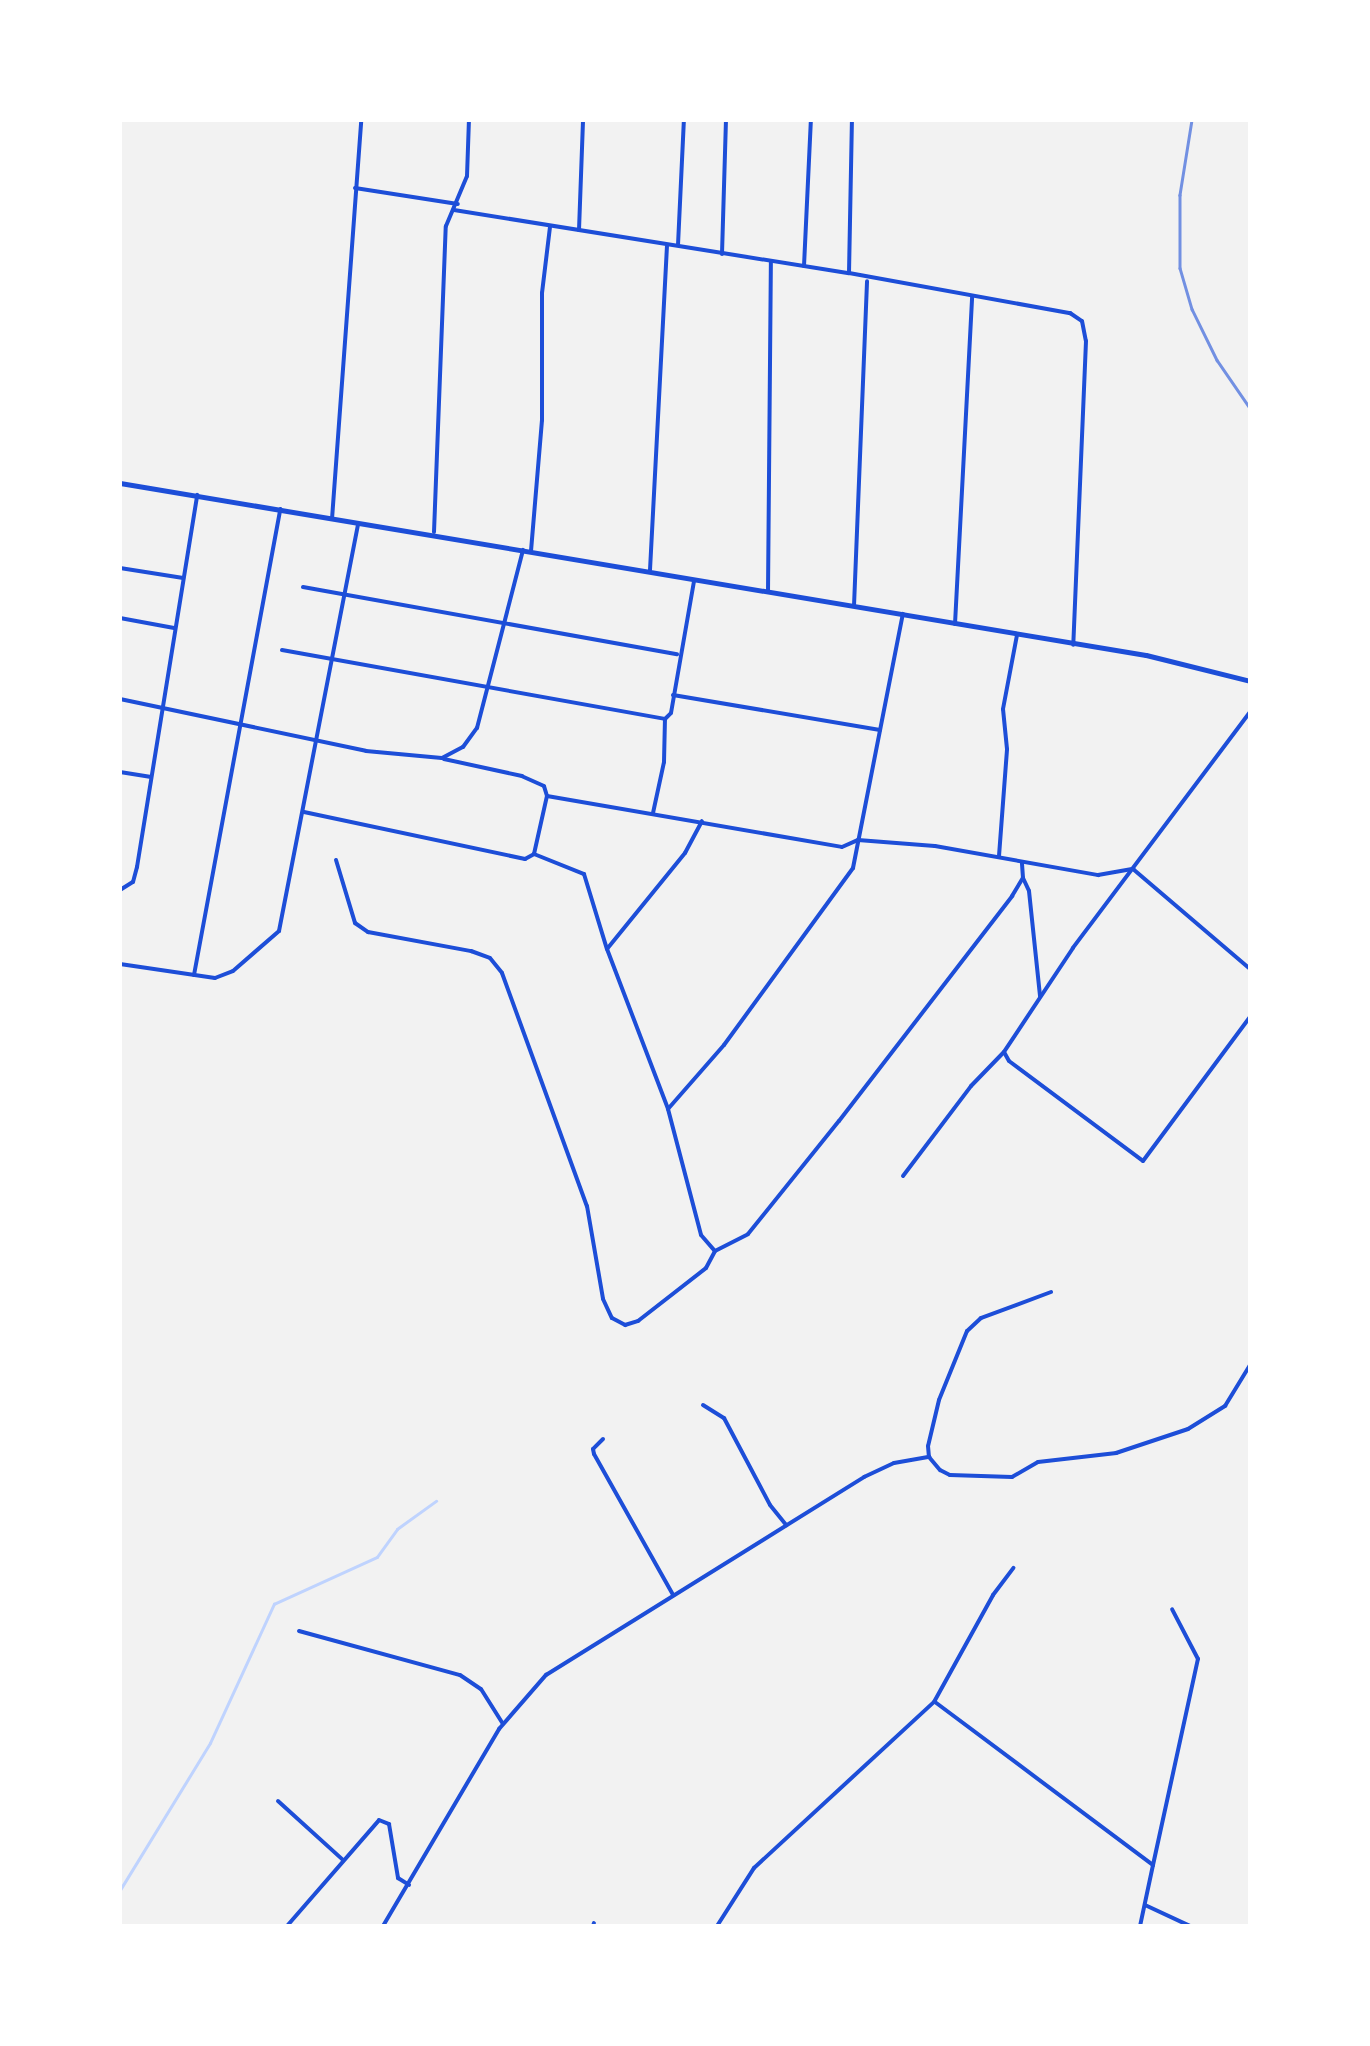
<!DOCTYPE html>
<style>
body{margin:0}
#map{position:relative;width:1370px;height:2046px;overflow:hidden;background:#f2f2f2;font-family:"Fira Sans",sans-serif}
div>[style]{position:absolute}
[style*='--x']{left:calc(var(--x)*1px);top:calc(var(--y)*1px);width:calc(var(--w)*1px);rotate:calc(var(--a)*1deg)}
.stream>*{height:2.5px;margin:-1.25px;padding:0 1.25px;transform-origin:1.25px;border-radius:1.25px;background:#bfd3fe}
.minor>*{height:4px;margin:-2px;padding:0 2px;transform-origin:2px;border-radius:2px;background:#1d4ed8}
.tertiary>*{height:5px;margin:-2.5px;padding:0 2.5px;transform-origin:2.5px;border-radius:2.5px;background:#1d4ed8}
.rail>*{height:2.5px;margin:-1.25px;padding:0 1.25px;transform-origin:1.25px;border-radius:1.25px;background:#7290e2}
span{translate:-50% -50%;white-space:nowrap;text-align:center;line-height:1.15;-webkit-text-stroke:10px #fff;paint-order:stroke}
.frame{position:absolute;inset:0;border:122px solid #fff;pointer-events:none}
</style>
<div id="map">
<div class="stream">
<i style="--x:120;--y:1890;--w:172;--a:-58.5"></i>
<i style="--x:210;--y:1743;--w:153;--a:-65.3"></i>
<i style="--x:274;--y:1604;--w:113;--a:-24.5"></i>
<i style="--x:377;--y:1557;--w:34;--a:-54"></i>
<i style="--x:397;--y:1529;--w:48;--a:-35.7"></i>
</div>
<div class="minor">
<i style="--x:355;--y:188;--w:104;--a:8.8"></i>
<i style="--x:454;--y:210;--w:400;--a:9.1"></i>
<i style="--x:849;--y:273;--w:225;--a:10.3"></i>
<i style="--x:1070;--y:313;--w:14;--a:34"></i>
<i style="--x:1082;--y:321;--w:20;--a:79"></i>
<i style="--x:1086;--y:341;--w:304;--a:92.4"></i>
<i style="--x:579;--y:230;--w:110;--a:-87.9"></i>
<i style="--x:678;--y:245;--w:125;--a:-87.3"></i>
<i style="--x:722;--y:254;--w:134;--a:-88.3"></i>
<i style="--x:804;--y:266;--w:146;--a:-87.3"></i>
<i style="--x:849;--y:273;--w:153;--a:-88.9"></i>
<i style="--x:332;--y:519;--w:400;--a:-85.8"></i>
<i style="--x:434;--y:532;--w:306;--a:-87.8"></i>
<i style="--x:446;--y:226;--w:54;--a:-67.2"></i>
<i style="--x:467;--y:176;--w:56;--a:-88"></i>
<i style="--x:531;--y:551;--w:131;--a:-85.2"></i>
<i style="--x:542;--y:420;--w:127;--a:-90"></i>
<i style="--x:542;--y:293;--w:66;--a:-83.1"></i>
<i style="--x:120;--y:568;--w:64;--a:9"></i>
<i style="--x:650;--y:570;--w:324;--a:-87"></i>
<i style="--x:303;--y:587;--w:380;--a:10.2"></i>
<i style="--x:768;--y:592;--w:330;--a:-89.5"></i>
<i style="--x:854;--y:606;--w:325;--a:-87.7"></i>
<i style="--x:120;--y:618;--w:55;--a:10.5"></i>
<i style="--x:955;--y:624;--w:328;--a:-87"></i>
<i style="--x:282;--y:650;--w:389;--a:10.2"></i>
<i style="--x:665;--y:719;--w:8;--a:-45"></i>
<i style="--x:671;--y:713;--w:134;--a:-80.1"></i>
<i style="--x:673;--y:695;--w:210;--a:9.6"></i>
<i style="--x:120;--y:699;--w:251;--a:11.9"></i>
<i style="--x:366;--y:751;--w:76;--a:5.3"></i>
<i style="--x:442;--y:758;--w:24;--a:-28"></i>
<i style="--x:463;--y:747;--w:24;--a:-54"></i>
<i style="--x:477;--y:728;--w:184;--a:-75.5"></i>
<i style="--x:1250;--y:712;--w:295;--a:126.9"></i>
<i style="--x:1073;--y:948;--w:125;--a:123.6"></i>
<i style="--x:1004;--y:1052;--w:10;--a:61"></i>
<i style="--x:1009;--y:1061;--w:167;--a:36.7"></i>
<i style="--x:1143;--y:1161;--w:179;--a:-53.4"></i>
<i style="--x:120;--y:772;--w:30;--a:9"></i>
<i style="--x:547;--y:796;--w:299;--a:9.8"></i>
<i style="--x:842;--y:847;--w:17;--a:-24"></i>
<i style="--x:858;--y:840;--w:77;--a:4.5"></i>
<i style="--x:935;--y:846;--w:166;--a:10.1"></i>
<i style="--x:1098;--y:875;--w:36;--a:-10"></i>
<i style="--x:1133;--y:869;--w:154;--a:40.5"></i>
<i style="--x:304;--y:812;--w:226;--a:12"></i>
<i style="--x:525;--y:859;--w:10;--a:-29"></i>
<i style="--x:534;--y:854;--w:59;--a:-77.4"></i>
<i style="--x:547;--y:796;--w:10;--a:-107"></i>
<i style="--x:544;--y:786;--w:24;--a:-156"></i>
<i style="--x:522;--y:776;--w:80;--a:-167.7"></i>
<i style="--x:653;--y:813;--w:52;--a:-77.8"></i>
<i style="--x:664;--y:762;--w:43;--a:-88.7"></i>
<i style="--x:534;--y:854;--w:54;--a:21.8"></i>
<i style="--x:584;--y:874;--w:78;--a:73"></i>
<i style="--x:607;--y:949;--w:171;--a:69.1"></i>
<i style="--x:668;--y:1109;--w:130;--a:75.3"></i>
<i style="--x:701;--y:1235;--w:21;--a:49"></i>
<i style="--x:715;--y:1251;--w:37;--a:-27"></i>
<i style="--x:748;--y:1234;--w:145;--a:-51.2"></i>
<i style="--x:839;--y:1121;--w:284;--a:-52.4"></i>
<i style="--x:1012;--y:896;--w:21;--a:-59"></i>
<i style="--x:1023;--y:878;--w:16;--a:-94"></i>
<i style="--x:999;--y:856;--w:107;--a:-85.7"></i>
<i style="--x:1007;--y:749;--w:40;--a:-95.7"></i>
<i style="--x:1003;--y:709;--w:75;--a:-79.3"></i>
<i style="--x:336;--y:860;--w:66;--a:73.2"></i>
<i style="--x:355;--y:923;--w:16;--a:35"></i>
<i style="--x:368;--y:932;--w:105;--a:10.5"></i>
<i style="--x:471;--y:951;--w:20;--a:20"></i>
<i style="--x:490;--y:958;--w:19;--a:51"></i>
<i style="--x:502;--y:973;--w:248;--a:70"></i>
<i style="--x:587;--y:1206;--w:94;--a:80.2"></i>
<i style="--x:603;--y:1299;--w:21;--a:65"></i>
<i style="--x:612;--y:1318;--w:15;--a:28"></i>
<i style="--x:625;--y:1325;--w:14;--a:-17"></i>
<i style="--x:638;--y:1321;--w:86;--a:-37.9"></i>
<i style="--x:706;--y:1268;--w:19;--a:-62"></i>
<i style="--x:1023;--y:878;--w:14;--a:65"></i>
<i style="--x:1029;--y:891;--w:106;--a:84"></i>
<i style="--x:120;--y:890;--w:15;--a:-32"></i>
<i style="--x:133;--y:882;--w:16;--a:-75"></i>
<i style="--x:137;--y:867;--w:377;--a:-80.8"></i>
<i style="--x:607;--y:949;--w:124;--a:-50.9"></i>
<i style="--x:685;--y:853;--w:36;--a:-62"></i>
<i style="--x:120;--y:964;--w:96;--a:8.4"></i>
<i style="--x:215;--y:978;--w:19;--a:-21"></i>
<i style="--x:233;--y:971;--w:61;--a:-41"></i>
<i style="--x:279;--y:931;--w:414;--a:-79"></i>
<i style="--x:194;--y:975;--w:474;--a:-79.5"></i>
<i style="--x:668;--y:1109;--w:85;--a:-48.8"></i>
<i style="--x:724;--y:1045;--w:219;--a:-53.9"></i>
<i style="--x:853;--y:868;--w:259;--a:-78.9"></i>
<i style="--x:903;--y:1176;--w:113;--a:-52.9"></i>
<i style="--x:971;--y:1086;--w:47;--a:-45.9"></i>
<i style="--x:1051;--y:1292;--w:75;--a:159.6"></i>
<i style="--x:981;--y:1318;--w:19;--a:137"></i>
<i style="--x:967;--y:1331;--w:74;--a:112.1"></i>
<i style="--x:939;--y:1400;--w:47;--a:103.4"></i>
<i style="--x:928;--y:1446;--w:11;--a:85"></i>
<i style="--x:929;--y:1457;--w:17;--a:50"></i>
<i style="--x:940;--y:1470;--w:11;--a:27"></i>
<i style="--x:950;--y:1475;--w:62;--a:1.8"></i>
<i style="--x:1012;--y:1477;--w:30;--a:-30"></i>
<i style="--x:1038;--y:1462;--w:79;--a:-6.6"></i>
<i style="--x:1116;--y:1453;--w:76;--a:-18.4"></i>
<i style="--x:1188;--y:1429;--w:44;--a:-31.9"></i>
<i style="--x:1225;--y:1406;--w:48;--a:-58.6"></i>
<i style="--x:703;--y:1405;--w:25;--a:32"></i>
<i style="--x:724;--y:1418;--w:98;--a:62.1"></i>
<i style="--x:770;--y:1505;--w:26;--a:51"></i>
<i style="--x:603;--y:1439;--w:14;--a:135"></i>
<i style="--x:593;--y:1449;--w:5;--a:79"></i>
<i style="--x:594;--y:1454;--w:162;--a:60.7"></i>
<i style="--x:299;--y:1631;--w:167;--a:15.3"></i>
<i style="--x:460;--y:1675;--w:25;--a:34"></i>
<i style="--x:481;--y:1689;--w:41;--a:57.8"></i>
<i style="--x:935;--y:1702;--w:272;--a:36.8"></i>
<i style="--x:1153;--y:1865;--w:62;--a:102"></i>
<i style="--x:278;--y:1801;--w:88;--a:42.2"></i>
<i style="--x:1153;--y:1865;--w:211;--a:-77.7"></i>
<i style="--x:1198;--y:1659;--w:56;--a:-117.5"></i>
<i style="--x:1145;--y:1905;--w:50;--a:25"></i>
<i style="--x:287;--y:1926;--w:140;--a:-49"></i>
<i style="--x:379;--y:1820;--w:11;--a:22"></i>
<i style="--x:389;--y:1824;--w:55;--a:80.5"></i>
<i style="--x:398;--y:1878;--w:13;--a:32"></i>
<i style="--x:383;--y:1926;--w:229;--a:-59.5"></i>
<i style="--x:499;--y:1729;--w:72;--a:-49"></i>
<i style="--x:546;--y:1675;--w:375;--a:-31.9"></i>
<i style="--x:864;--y:1477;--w:33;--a:-25"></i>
<i style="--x:894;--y:1463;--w:36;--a:-10"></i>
<i style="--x:593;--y:1926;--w:3;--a:-72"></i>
<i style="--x:717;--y:1926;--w:69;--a:-57.5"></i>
<i style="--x:754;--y:1868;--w:245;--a:-42.7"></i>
<i style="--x:934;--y:1702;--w:122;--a:-61.1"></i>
<i style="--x:993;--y:1595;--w:34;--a:-53"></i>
</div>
<div class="tertiary">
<i style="--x:120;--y:483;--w:1040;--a:9.52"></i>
<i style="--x:1146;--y:655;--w:107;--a:14"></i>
</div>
<div class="rail">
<i style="--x:1192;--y:120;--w:76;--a:99.1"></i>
<i style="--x:1180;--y:195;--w:73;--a:90"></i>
<i style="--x:1180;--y:268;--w:43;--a:73.7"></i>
<i style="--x:1192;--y:309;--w:57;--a:63.9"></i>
<i style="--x:1217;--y:360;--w:58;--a:55.5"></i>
</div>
<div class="frame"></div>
</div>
